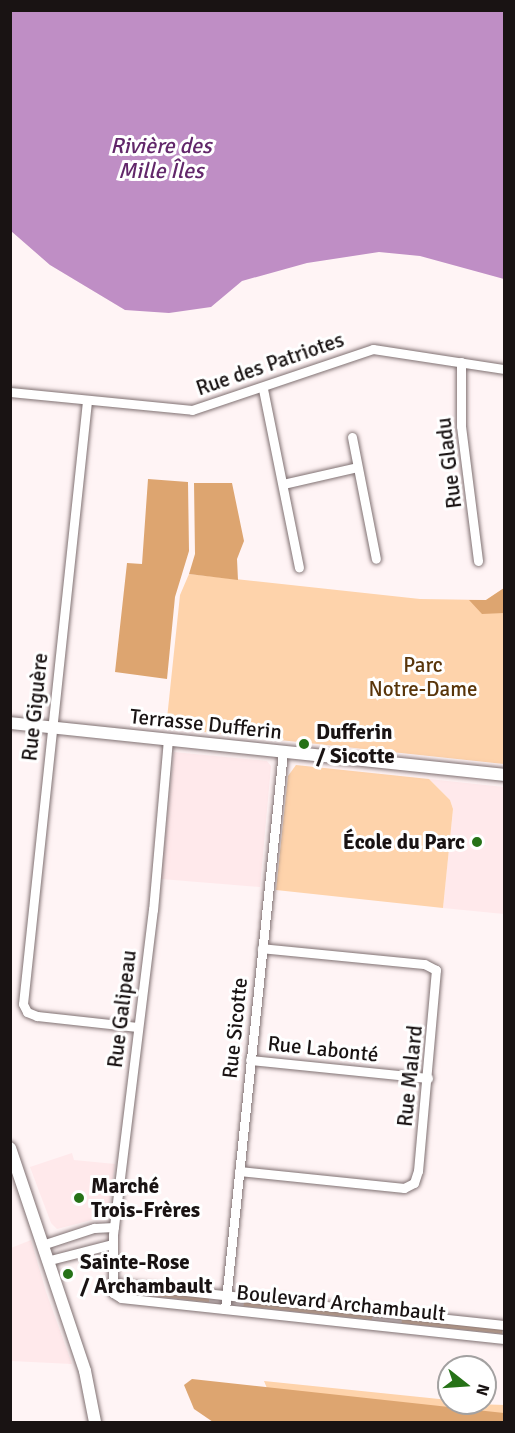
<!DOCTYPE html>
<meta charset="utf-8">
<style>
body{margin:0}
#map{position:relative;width:515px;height:1433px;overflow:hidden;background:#fff4f5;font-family:Signika,sans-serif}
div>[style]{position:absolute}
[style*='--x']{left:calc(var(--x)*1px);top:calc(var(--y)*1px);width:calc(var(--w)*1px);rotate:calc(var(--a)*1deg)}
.built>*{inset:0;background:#ffe9eb}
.green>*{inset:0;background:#fed3ab;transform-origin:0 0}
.forest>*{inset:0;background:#dda570}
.water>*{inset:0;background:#bf8ec5}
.roads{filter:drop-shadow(0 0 2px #807172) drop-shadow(0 0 2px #807172)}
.street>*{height:9px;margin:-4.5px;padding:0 4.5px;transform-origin:4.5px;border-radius:4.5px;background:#fff}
.secondary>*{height:12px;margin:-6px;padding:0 6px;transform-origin:6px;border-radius:6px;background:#fff}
.dots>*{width:16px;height:16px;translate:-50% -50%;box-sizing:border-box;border:3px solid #fff;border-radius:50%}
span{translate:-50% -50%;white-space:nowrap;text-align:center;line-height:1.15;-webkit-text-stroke:6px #fff;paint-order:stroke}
.street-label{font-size:21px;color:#191313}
.park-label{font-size:21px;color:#59350a}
.poi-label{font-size:21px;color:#191313;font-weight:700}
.left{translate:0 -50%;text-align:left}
.right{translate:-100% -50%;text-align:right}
.water-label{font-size:22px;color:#62276a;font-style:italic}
.frame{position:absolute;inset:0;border:12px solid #191313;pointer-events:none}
.north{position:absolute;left:437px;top:1355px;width:60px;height:60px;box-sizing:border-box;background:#fff;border:2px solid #a3a1a1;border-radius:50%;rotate:107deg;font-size:16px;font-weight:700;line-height:24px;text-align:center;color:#191313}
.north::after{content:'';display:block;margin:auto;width:21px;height:27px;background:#267217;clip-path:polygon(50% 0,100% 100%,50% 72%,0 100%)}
</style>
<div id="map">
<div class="built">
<i style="clip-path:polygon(174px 752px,267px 761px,271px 766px,260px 887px,161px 879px)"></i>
<i style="clip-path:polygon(429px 779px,504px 787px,504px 914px,443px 908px,453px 809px,450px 800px)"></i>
<i style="clip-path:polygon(72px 1153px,74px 1160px,115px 1164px,109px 1206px,103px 1217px,57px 1229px,51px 1223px,30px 1167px)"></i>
<i style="clip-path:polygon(31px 1240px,46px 1292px,72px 1364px,11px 1361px,11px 1248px)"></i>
</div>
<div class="green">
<i style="clip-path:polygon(189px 574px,420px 599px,486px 600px,504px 588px,504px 764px,166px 728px,180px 595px)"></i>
<i style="clip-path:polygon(296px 765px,429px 779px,450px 800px,453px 809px,443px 908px,276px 890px,288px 776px)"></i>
<i style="clip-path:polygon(128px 1290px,209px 1298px,209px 1302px,128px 1293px)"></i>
<i style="left:244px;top:1302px;width:129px;height:4px;rotate:6deg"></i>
<i style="left:402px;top:1319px;width:101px;height:4px;rotate:6deg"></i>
<i style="clip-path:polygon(264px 1381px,449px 1400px,449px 1403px,504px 1405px,504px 1422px,281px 1422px)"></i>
</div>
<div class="forest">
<i style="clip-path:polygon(148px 479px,188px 482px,189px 551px,175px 597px,167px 679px,115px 672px,127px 563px,142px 564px)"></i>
<i style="clip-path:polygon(194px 483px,232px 483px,244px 541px,237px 559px,238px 580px,189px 574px,195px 554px)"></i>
<i style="clip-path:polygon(504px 588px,504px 613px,482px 614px,469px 600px,486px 600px)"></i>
<i style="clip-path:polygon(192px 1379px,504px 1413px,504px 1422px,213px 1422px,194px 1409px,184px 1385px)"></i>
</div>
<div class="water">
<i style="clip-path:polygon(11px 10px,504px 11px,504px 279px,420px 256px,379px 252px,307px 263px,242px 281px,211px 307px,169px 313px,125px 310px,50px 265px,11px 231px)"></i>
</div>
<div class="roads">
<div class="street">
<i style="--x:461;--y:362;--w:64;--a:90"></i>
<i style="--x:461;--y:426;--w:136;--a:82.8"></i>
<i style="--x:263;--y:389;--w:182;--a:78.6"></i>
<i style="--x:10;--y:392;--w:183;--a:5.6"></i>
<i style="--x:192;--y:410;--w:191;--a:-18.6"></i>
<i style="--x:373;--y:349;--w:133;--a:8.7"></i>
<i style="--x:87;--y:401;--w:606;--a:96.06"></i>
<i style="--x:23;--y:1004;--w:9;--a:63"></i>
<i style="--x:27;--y:1012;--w:11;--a:22"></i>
<i style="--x:37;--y:1016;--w:101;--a:6.3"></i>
<i style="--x:352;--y:437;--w:124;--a:78.9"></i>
<i style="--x:283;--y:484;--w:76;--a:-12.9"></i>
<i style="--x:168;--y:739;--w:171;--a:95"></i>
<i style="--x:153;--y:909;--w:328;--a:97"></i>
<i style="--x:113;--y:1235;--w:58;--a:90"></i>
<i style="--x:113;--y:1293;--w:9;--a:32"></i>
<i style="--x:121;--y:1298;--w:385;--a:6.1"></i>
<i style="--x:250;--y:1060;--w:179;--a:5.8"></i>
<i style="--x:239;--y:1171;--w:166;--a:5.9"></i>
<i style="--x:404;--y:1188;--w:11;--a:-27"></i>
<i style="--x:414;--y:1183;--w:13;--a:-72"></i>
<i style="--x:418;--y:1171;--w:202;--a:-84.9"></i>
<i style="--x:436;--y:970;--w:13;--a:-153"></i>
<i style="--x:424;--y:964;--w:163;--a:-174.4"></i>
<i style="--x:45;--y:1244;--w:52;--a:-18.1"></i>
<i style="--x:94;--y:1228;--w:20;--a:-3"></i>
<i style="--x:50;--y:1260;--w:65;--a:-14.3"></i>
<i style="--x:111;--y:1283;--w:395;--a:6.1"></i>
<i style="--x:225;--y:1309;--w:560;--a:-84.06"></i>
</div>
<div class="secondary">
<i style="--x:10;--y:723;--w:497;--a:6"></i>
<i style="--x:10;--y:1148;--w:235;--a:71.4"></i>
<i style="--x:85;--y:1371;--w:52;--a:78.9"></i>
</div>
</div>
<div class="dots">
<i style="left:304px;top:744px;background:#267217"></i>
<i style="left:477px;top:842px;background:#267217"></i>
<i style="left:79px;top:1198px;background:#267217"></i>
<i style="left:68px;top:1274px;background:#267217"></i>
</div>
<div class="street-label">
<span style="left:270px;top:364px;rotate:-19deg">Rue des Patriotes</span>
<span style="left:449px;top:463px;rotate:-97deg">Rue Gladu</span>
<span style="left:35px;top:707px;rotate:-84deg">Rue Giguère</span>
<span style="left:206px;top:724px;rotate:6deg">Terrasse Dufferin</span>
<span style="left:122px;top:1009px;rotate:-83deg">Rue Galipeau</span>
<span style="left:235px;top:1028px;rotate:-84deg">Rue Sicotte</span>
<span style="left:323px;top:1049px;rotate:6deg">Rue Labonté</span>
<span style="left:410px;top:1076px;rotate:-84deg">Rue Malard</span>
<span style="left:341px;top:1303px;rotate:6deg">Boulevard Archambault</span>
</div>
<div class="park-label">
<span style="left:423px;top:677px">Parc<br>Notre-Dame</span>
</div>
<div class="poi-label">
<span class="left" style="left:316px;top:744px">Dufferin<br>/ Sicotte</span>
<span class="right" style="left:465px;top:842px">École du Parc</span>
<span class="left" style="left:91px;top:1198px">Marché<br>Trois-Frères</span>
<span class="left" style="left:80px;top:1274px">Sainte-Rose<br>/ Archambault</span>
</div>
<div class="water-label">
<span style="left:161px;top:158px">Rivière des<br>Mille Îles</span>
</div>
<div class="frame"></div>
<div class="north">N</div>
</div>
